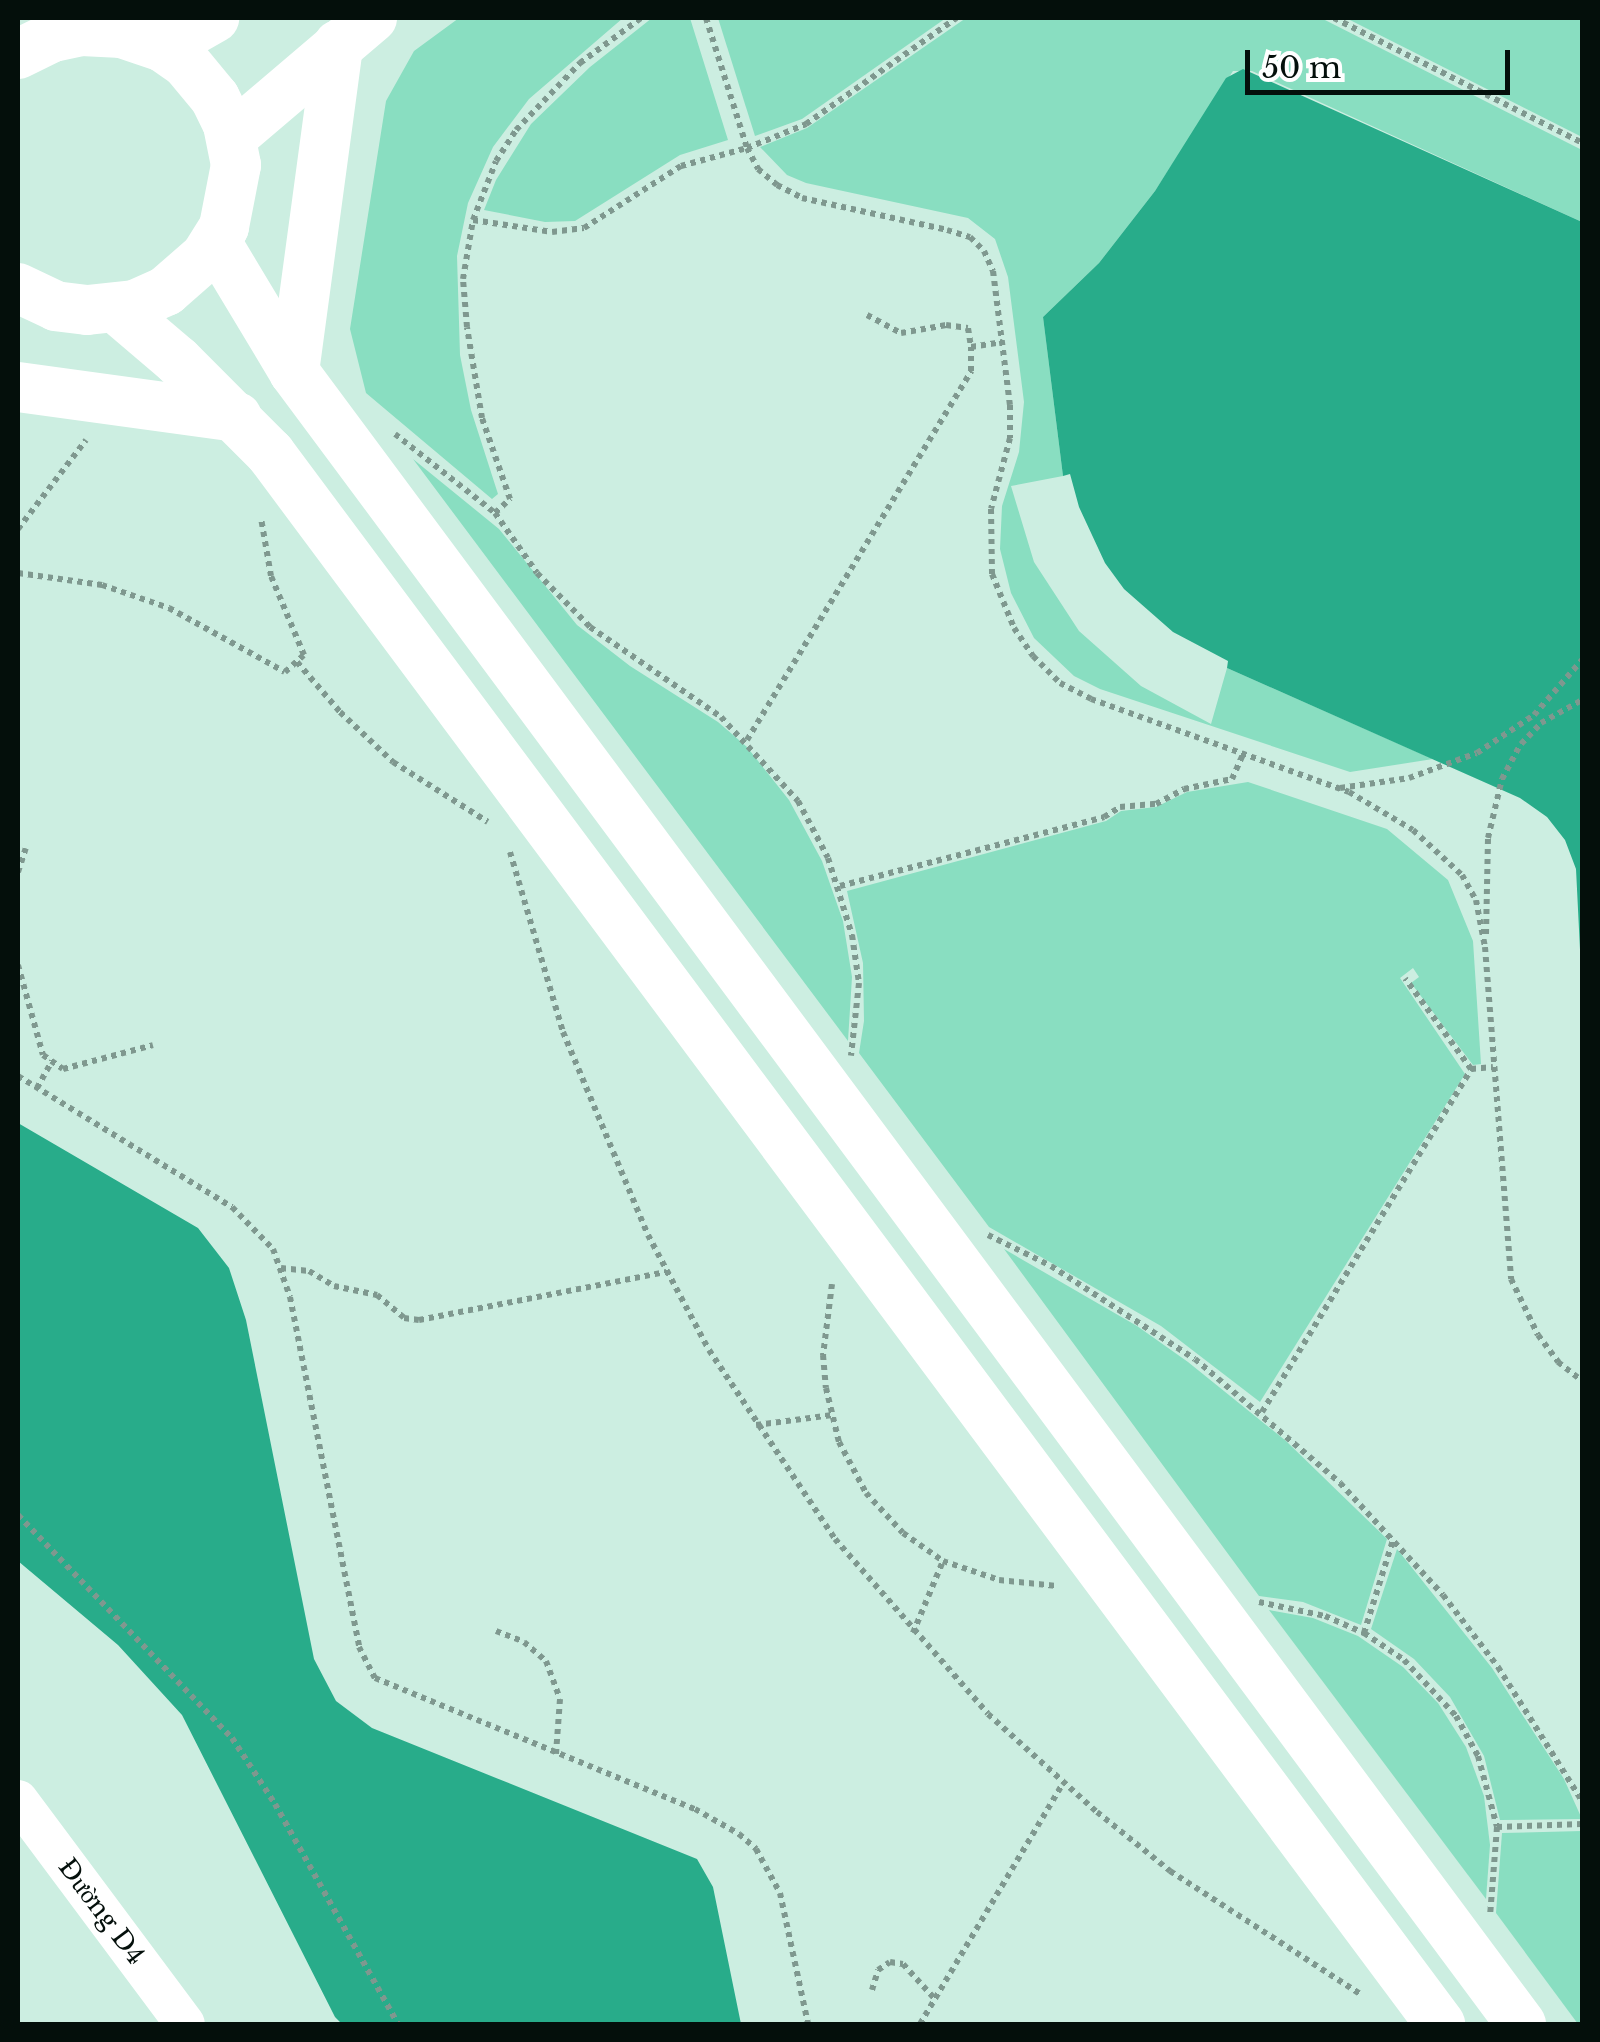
<!DOCTYPE html>
<meta charset="utf-8">
<style>
body{margin:0}
#map{position:relative;width:1600px;height:2042px;overflow:hidden;background:#cceee1;font-family:"Libre Baskerville",serif}
div>[style]{position:absolute}
[style*='--x']{left:calc(var(--x)*1px);top:calc(var(--y)*1px);width:calc(var(--w)*1px);rotate:calc(var(--a)*1deg)}
.green>*{inset:0;background:#89dec1}
.water>*{inset:0;background:#28ac8a}
.path>*{height:6px;margin-top:-3px;transform-origin:0;background:repeating-linear-gradient(90deg,#7f988f 0 5px,transparent 0 10px)}
.minor>*{height:40px;margin:-20px;padding:0 20px;transform-origin:20px;border-radius:20px;background:#fff}
.tertiary>*{height:50px;margin:-25px;padding:0 25px;transform-origin:25px;border-radius:25px;background:#fff}
span{translate:-50% -50%;white-space:nowrap;text-align:center;line-height:1.15;-webkit-text-stroke:9px #fff;paint-order:stroke}
.street-label{font-size:25px;color:#040f0b}
.frame{position:absolute;inset:0;border:20px solid #040f0b;pointer-events:none}
.scale{position:absolute;left:1245px;top:50px;width:265px;height:45px;box-sizing:border-box;border:5px solid #040f0b;border-top:0;padding-left:12px;font-size:30px;line-height:35px;white-space:nowrap;color:#040f0b;-webkit-text-stroke:8px #fff;paint-order:stroke}
</style>
<div id="map">
<div class="green">
<i style="clip-path:polygon(459px 18px,623px 18px,529px 99px,493px 147px,468px 203px,457px 256px,460px 355px,471px 410px,498px 494px,492px 499px,366px 393px,350px 329px,386px 101px,414px 51px)"></i>
<i style="clip-path:polygon(652px 18px,690px 18px,728px 140px,680px 155px,575px 221px,545px 222px,484px 210px,496px 180px,531px 124px,590px 67px)"></i>
<i style="clip-path:polygon(718px 18px,946px 18px,802px 119px,755px 136px)"></i>
<i style="clip-path:polygon(966px 18px,1321px 18px,1582px 150px,1582px 222px,1252px 71px,1233px 71px,1155px 191px,1099px 263px,1043px 317px,1063px 476px,1011px 486px,1034px 562px,1079px 631px,1141px 686px,1211px 724px,1227px 668px,1433px 759px,1350px 772px,1100px 689px,1074px 676px,1034px 638px,1011px 593px,1000px 549px,1002px 506px,1019px 452px,1024px 402px,1008px 277px,995px 239px,968px 218px,806px 183px,787px 175px,760px 147px,807px 128px)"></i>
<i style="clip-path:polygon(1346px 18px,1582px 18px,1582px 137px)"></i>
<i style="clip-path:polygon(413px 459px,499px 529px,577px 625px,630px 666px,718px 722px,747px 747px,789px 800px,822px 861px,843px 921px,852px 977px,848px 1041px)"></i>
<i style="clip-path:polygon(1248px 782px,1387px 829px,1448px 880px,1473px 941px,1481px 1064px,1473px 1065px,1411px 983px,1419px 977px,1413px 968px,1400px 978px,1465px 1074px,1260px 1402px,1161px 1326px,989px 1227px,859px 1053px,864px 1021px,863px 963px,847px 891px,1106px 821px,1121px 811px,1156px 807px,1187px 792px)"></i>
<i style="clip-path:polygon(1004px 1249px,1137px 1326px,1188px 1362px,1286px 1441px,1387px 1539px,1361px 1625px,1303px 1602px,1259px 1596px)"></i>
<i style="clip-path:polygon(1397px 1549px,1492px 1668px,1564px 1779px,1582px 1819px,1500px 1820px,1484px 1756px,1450px 1697px,1414px 1659px,1371px 1629px)"></i>
<i style="clip-path:polygon(1269px 1610px,1313px 1618px,1358px 1636px,1403px 1667px,1438px 1703px,1466px 1747px,1484px 1796px,1490px 1845px,1486px 1899px)"></i>
<i style="clip-path:polygon(1582px 1831px,1582px 2024px,1578px 2024px,1496px 1913px,1502px 1833px)"></i>
</div>
<div class="water">
<i style="clip-path:polygon(1243px 69px,1582px 222px,1582px 990px,1576px 869px,1565px 840px,1547px 817px,1520px 798px,1227px 668px,1228px 661px,1173px 632px,1124px 589px,1105px 563px,1079px 507px,1070px 474px,1063px 476px,1043px 317px,1099px 263px,1155px 191px,1226px 78px)"></i>
<i style="clip-path:polygon(18px 1123px,198px 1228px,229px 1268px,246px 1320px,314px 1659px,336px 1701px,372px 1728px,697px 1859px,713px 1887px,741px 2024px,342px 2024px,335px 2017px,182px 1715px,118px 1645px,18px 1561px)"></i>
</div>
<div class="path">
<i style="--x:706;--y:18;--w:136;--a:72.5"></i>
<i style="--x:747;--y:148;--w:24;--a:62"></i>
<i style="--x:758;--y:169;--w:25;--a:40"></i>
<i style="--x:777;--y:185;--w:28;--a:27"></i>
<i style="--x:802;--y:198;--w:148;--a:12.4"></i>
<i style="--x:947;--y:230;--w:24;--a:17"></i>
<i style="--x:970;--y:237;--w:20;--a:45"></i>
<i style="--x:984;--y:251;--w:22;--a:66"></i>
<i style="--x:993;--y:271;--w:135;--a:82.8"></i>
<i style="--x:1010;--y:405;--w:33;--a:90"></i>
<i style="--x:1010;--y:438;--w:73;--a:105"></i>
<i style="--x:991;--y:509;--w:65;--a:89.1"></i>
<i style="--x:992;--y:574;--w:58;--a:67.8"></i>
<i style="--x:1014;--y:628;--w:34;--a:56"></i>
<i style="--x:1033;--y:656;--w:38;--a:45"></i>
<i style="--x:1060;--y:683;--w:35;--a:27"></i>
<i style="--x:1091;--y:699;--w:274;--a:19.8"></i>
<i style="--x:1349;--y:792;--w:74;--a:30.7"></i>
<i style="--x:1413;--y:830;--w:67;--a:42.6"></i>
<i style="--x:1462;--y:875;--w:29;--a:61"></i>
<i style="--x:1476;--y:900;--w:48;--a:79.2"></i>
<i style="--x:1485;--y:947;--w:333;--a:85.5"></i>
<i style="--x:1511;--y:1279;--w:62;--a:64.3"></i>
<i style="--x:1538;--y:1335;--w:34;--a:53"></i>
<i style="--x:1558;--y:1362;--w:31;--a:38"></i>
<i style="--x:1334;--y:18;--w:278;--a:26.7"></i>
<i style="--x:473;--y:220;--w:80;--a:8.6"></i>
<i style="--x:552;--y:232;--w:32;--a:-7"></i>
<i style="--x:584;--y:228;--w:115;--a:-32.6"></i>
<i style="--x:681;--y:166;--w:68;--a:-15.3"></i>
<i style="--x:747;--y:148;--w:64;--a:-22.1"></i>
<i style="--x:806;--y:124;--w:184;--a:-35.2"></i>
<i style="--x:867;--y:315;--w:38;--a:28"></i>
<i style="--x:901;--y:333;--w:46;--a:-10.1"></i>
<i style="--x:946;--y:325;--w:22;--a:8"></i>
<i style="--x:968;--y:328;--w:19;--a:81"></i>
<i style="--x:395;--y:434;--w:127;--a:38.3"></i>
<i style="--x:495;--y:513;--w:21;--a:-43"></i>
<i style="--x:510;--y:499;--w:86;--a:-109.1"></i>
<i style="--x:482;--y:418;--w:92;--a:-99.4"></i>
<i style="--x:467;--y:327;--w:48;--a:-94.8"></i>
<i style="--x:463;--y:279;--w:60;--a:-80.4"></i>
<i style="--x:473;--y:220;--w:63;--a:-68.7"></i>
<i style="--x:496;--y:161;--w:37;--a:-57"></i>
<i style="--x:516;--y:130;--w:93;--a:-46.3"></i>
<i style="--x:580;--y:63;--w:76;--a:-36.4"></i>
<i style="--x:495;--y:513;--w:73;--a:55"></i>
<i style="--x:537;--y:573;--w:76;--a:45.5"></i>
<i style="--x:590;--y:627;--w:159;--a:34.5"></i>
<i style="--x:721;--y:717;--w:114;--a:47.5"></i>
<i style="--x:798;--y:801;--w:64;--a:62.2"></i>
<i style="--x:828;--y:858;--w:81;--a:72.7"></i>
<i style="--x:852;--y:935;--w:49;--a:81.7"></i>
<i style="--x:859;--y:983;--w:73;--a:96.3"></i>
<i style="--x:18;--y:529;--w:112;--a:-52.6"></i>
<i style="--x:18;--y:573;--w:85;--a:8.1"></i>
<i style="--x:102;--y:585;--w:71;--a:18.9"></i>
<i style="--x:169;--y:608;--w:132;--a:28.9"></i>
<i style="--x:285;--y:672;--w:25;--a:-42"></i>
<i style="--x:304;--y:655;--w:86;--a:-112.7"></i>
<i style="--x:271;--y:576;--w:59;--a:-99.8"></i>
<i style="--x:297;--y:662;--w:66;--a:49.3"></i>
<i style="--x:340;--y:712;--w:73;--a:43.3"></i>
<i style="--x:393;--y:762;--w:112;--a:32.3"></i>
<i style="--x:747;--y:740;--w:432;--a:-58.7"></i>
<i style="--x:971;--y:371;--w:24;--a:-90"></i>
<i style="--x:971;--y:347;--w:32;--a:-9"></i>
<i style="--x:1340;--y:788;--w:70;--a:-8.2"></i>
<i style="--x:1409;--y:778;--w:72;--a:-20.2"></i>
<i style="--x:1477;--y:753;--w:69;--a:-33.7"></i>
<i style="--x:1534;--y:715;--w:73;--a:-48.9"></i>
<i style="--x:510;--y:852;--w:188;--a:73.6"></i>
<i style="--x:563;--y:1032;--w:220;--a:67.3"></i>
<i style="--x:648;--y:1235;--w:130;--a:62.1"></i>
<i style="--x:709;--y:1350;--w:227;--a:56.3"></i>
<i style="--x:835;--y:1539;--w:232;--a:48.8"></i>
<i style="--x:988;--y:1714;--w:147;--a:42"></i>
<i style="--x:1097;--y:1812;--w:94;--a:38.9"></i>
<i style="--x:1170;--y:1871;--w:229;--a:32.9"></i>
<i style="--x:18;--y:872;--w:25;--a:-72"></i>
<i style="--x:840;--y:886;--w:273;--a:-14.6"></i>
<i style="--x:1104;--y:817;--w:19;--a:-32"></i>
<i style="--x:1120;--y:807;--w:36;--a:-5"></i>
<i style="--x:1156;--y:804;--w:32;--a:-28"></i>
<i style="--x:1184;--y:789;--w:49;--a:-11.8"></i>
<i style="--x:1232;--y:779;--w:30;--a:-66"></i>
<i style="--x:1486;--y:934;--w:96;--a:-88.8"></i>
<i style="--x:1488;--y:838;--w:61;--a:-76.7"></i>
<i style="--x:1502;--y:779;--w:40;--a:-62"></i>
<i style="--x:1521;--y:744;--w:29;--a:-46"></i>
<i style="--x:1541;--y:723;--w:47;--a:-29.3"></i>
<i style="--x:18;--y:965;--w:93;--a:74.5"></i>
<i style="--x:43;--y:1055;--w:24;--a:35"></i>
<i style="--x:63;--y:1069;--w:93;--a:-14.9"></i>
<i style="--x:1471;--y:1069;--w:22;--a:-5"></i>
<i style="--x:18;--y:1076;--w:251;--a:31.5"></i>
<i style="--x:232;--y:1207;--w:59;--a:45.7"></i>
<i style="--x:273;--y:1249;--w:51;--a:70.5"></i>
<i style="--x:290;--y:1297;--w:357;--a:78.8"></i>
<i style="--x:359;--y:1647;--w:35;--a:63"></i>
<i style="--x:375;--y:1678;--w:346;--a:22.3"></i>
<i style="--x:695;--y:1809;--w:51;--a:29.6"></i>
<i style="--x:739;--y:1834;--w:23;--a:41"></i>
<i style="--x:756;--y:1849;--w:50;--a:61.4"></i>
<i style="--x:780;--y:1893;--w:134;--a:77.9"></i>
<i style="--x:37;--y:1088;--w:31;--a:-61"></i>
<i style="--x:988;--y:1235;--w:70;--a:26.2"></i>
<i style="--x:1051;--y:1266;--w:171;--a:32.9"></i>
<i style="--x:1195;--y:1359;--w:191;--a:40.5"></i>
<i style="--x:1340;--y:1483;--w:152;--a:47.4"></i>
<i style="--x:1443;--y:1595;--w:91;--a:52.6"></i>
<i style="--x:1498;--y:1667;--w:158;--a:57.9"></i>
<i style="--x:281;--y:1268;--w:28;--a:6"></i>
<i style="--x:309;--y:1271;--w:29;--a:31"></i>
<i style="--x:334;--y:1286;--w:44;--a:11.8"></i>
<i style="--x:377;--y:1295;--w:35;--a:40"></i>
<i style="--x:404;--y:1318;--w:15;--a:8"></i>
<i style="--x:419;--y:1320;--w:252;--a:-11"></i>
<i style="--x:832;--y:1284;--w:72;--a:97.2"></i>
<i style="--x:823;--y:1355;--w:33;--a:85"></i>
<i style="--x:826;--y:1388;--w:56;--a:76.5"></i>
<i style="--x:839;--y:1442;--w:58;--a:62.1"></i>
<i style="--x:866;--y:1493;--w:54;--a:47.2"></i>
<i style="--x:903;--y:1533;--w:49;--a:35"></i>
<i style="--x:943;--y:1561;--w:59;--a:18.7"></i>
<i style="--x:999;--y:1580;--w:58;--a:5.9"></i>
<i style="--x:1262;--y:1412;--w:402;--a:-58.6"></i>
<i style="--x:1471;--y:1069;--w:112;--a:-126"></i>
<i style="--x:756;--y:1425;--w:77;--a:-7.5"></i>
<i style="--x:18;--y:1515;--w:309;--a:46.2"></i>
<i style="--x:232;--y:1738;--w:79;--a:56.9"></i>
<i style="--x:275;--y:1804;--w:252;--a:60.8"></i>
<i style="--x:1259;--y:1602;--w:67;--a:12"></i>
<i style="--x:1325;--y:1616;--w:43;--a:23.6"></i>
<i style="--x:1364;--y:1633;--w:48;--a:34"></i>
<i style="--x:1404;--y:1660;--w:76;--a:47.1"></i>
<i style="--x:1456;--y:1716;--w:46;--a:61.2"></i>
<i style="--x:1478;--y:1756;--w:73;--a:75"></i>
<i style="--x:1497;--y:1827;--w:88;--a:94.5"></i>
<i style="--x:496;--y:1631;--w:30;--a:21"></i>
<i style="--x:524;--y:1642;--w:29;--a:41"></i>
<i style="--x:546;--y:1661;--w:40;--a:69.8"></i>
<i style="--x:560;--y:1699;--w:55;--a:94.2"></i>
<i style="--x:913;--y:1633;--w:78;--a:-67.4"></i>
<i style="--x:1364;--y:1633;--w:97;--a:-72.7"></i>
<i style="--x:1497;--y:1827;--w:85;--a:-2"></i>
<i style="--x:872;--y:1990;--w:21;--a:-73"></i>
<i style="--x:878;--y:1970;--w:14;--a:-34"></i>
<i style="--x:890;--y:1962;--w:13;--a:9"></i>
<i style="--x:903;--y:1964;--w:47;--a:47.6"></i>
<i style="--x:920;--y:2024;--w:280;--a:-59.3"></i>
</div>
<div class="minor">
<i style="--x:18;--y:1800;--w:279;--a:53.3"></i>
</div>
<div class="tertiary">
<i style="--x:163;--y:47;--w:59;--a:-29.6"></i>
<i style="--x:18;--y:54;--w:39;--a:-26"></i>
<i style="--x:53;--y:37;--w:30;--a:-12"></i>
<i style="--x:82;--y:31;--w:40;--a:2.9"></i>
<i style="--x:122;--y:33;--w:43;--a:18.9"></i>
<i style="--x:163;--y:47;--w:28;--a:35"></i>
<i style="--x:186;--y:63;--w:45;--a:50.4"></i>
<i style="--x:215;--y:98;--w:30;--a:64"></i>
<i style="--x:228;--y:125;--w:41;--a:78.7"></i>
<i style="--x:236;--y:165;--w:63;--a:101"></i>
<i style="--x:224;--y:227;--w:34;--a:122"></i>
<i style="--x:206;--y:256;--w:53;--a:138.8"></i>
<i style="--x:166;--y:291;--w:35;--a:156"></i>
<i style="--x:134;--y:305;--w:47;--a:173.9"></i>
<i style="--x:87;--y:310;--w:31;--a:-173"></i>
<i style="--x:56;--y:306;--w:42;--a:-154.7"></i>
<i style="--x:232;--y:137;--w:184;--a:-40.4"></i>
<i style="--x:216;--y:242;--w:152;--a:59"></i>
<i style="--x:294;--y:372;--w:2058;--a:53.4"></i>
<i style="--x:117;--y:309;--w:79;--a:40.4"></i>
<i style="--x:177;--y:360;--w:132;--a:45"></i>
<i style="--x:270;--y:453;--w:1959;--a:53.32"></i>
<i style="--x:294;--y:372;--w:330;--a:-82.3"></i>
<i style="--x:18;--y:387;--w:221;--a:7.8"></i>
</div>
<div class="street-label">
<span style="left:101px;top:1912px;rotate:53deg">Đường D4</span>
</div>
<div class="frame"></div>
<div class="scale">50 m</div>
</div>
